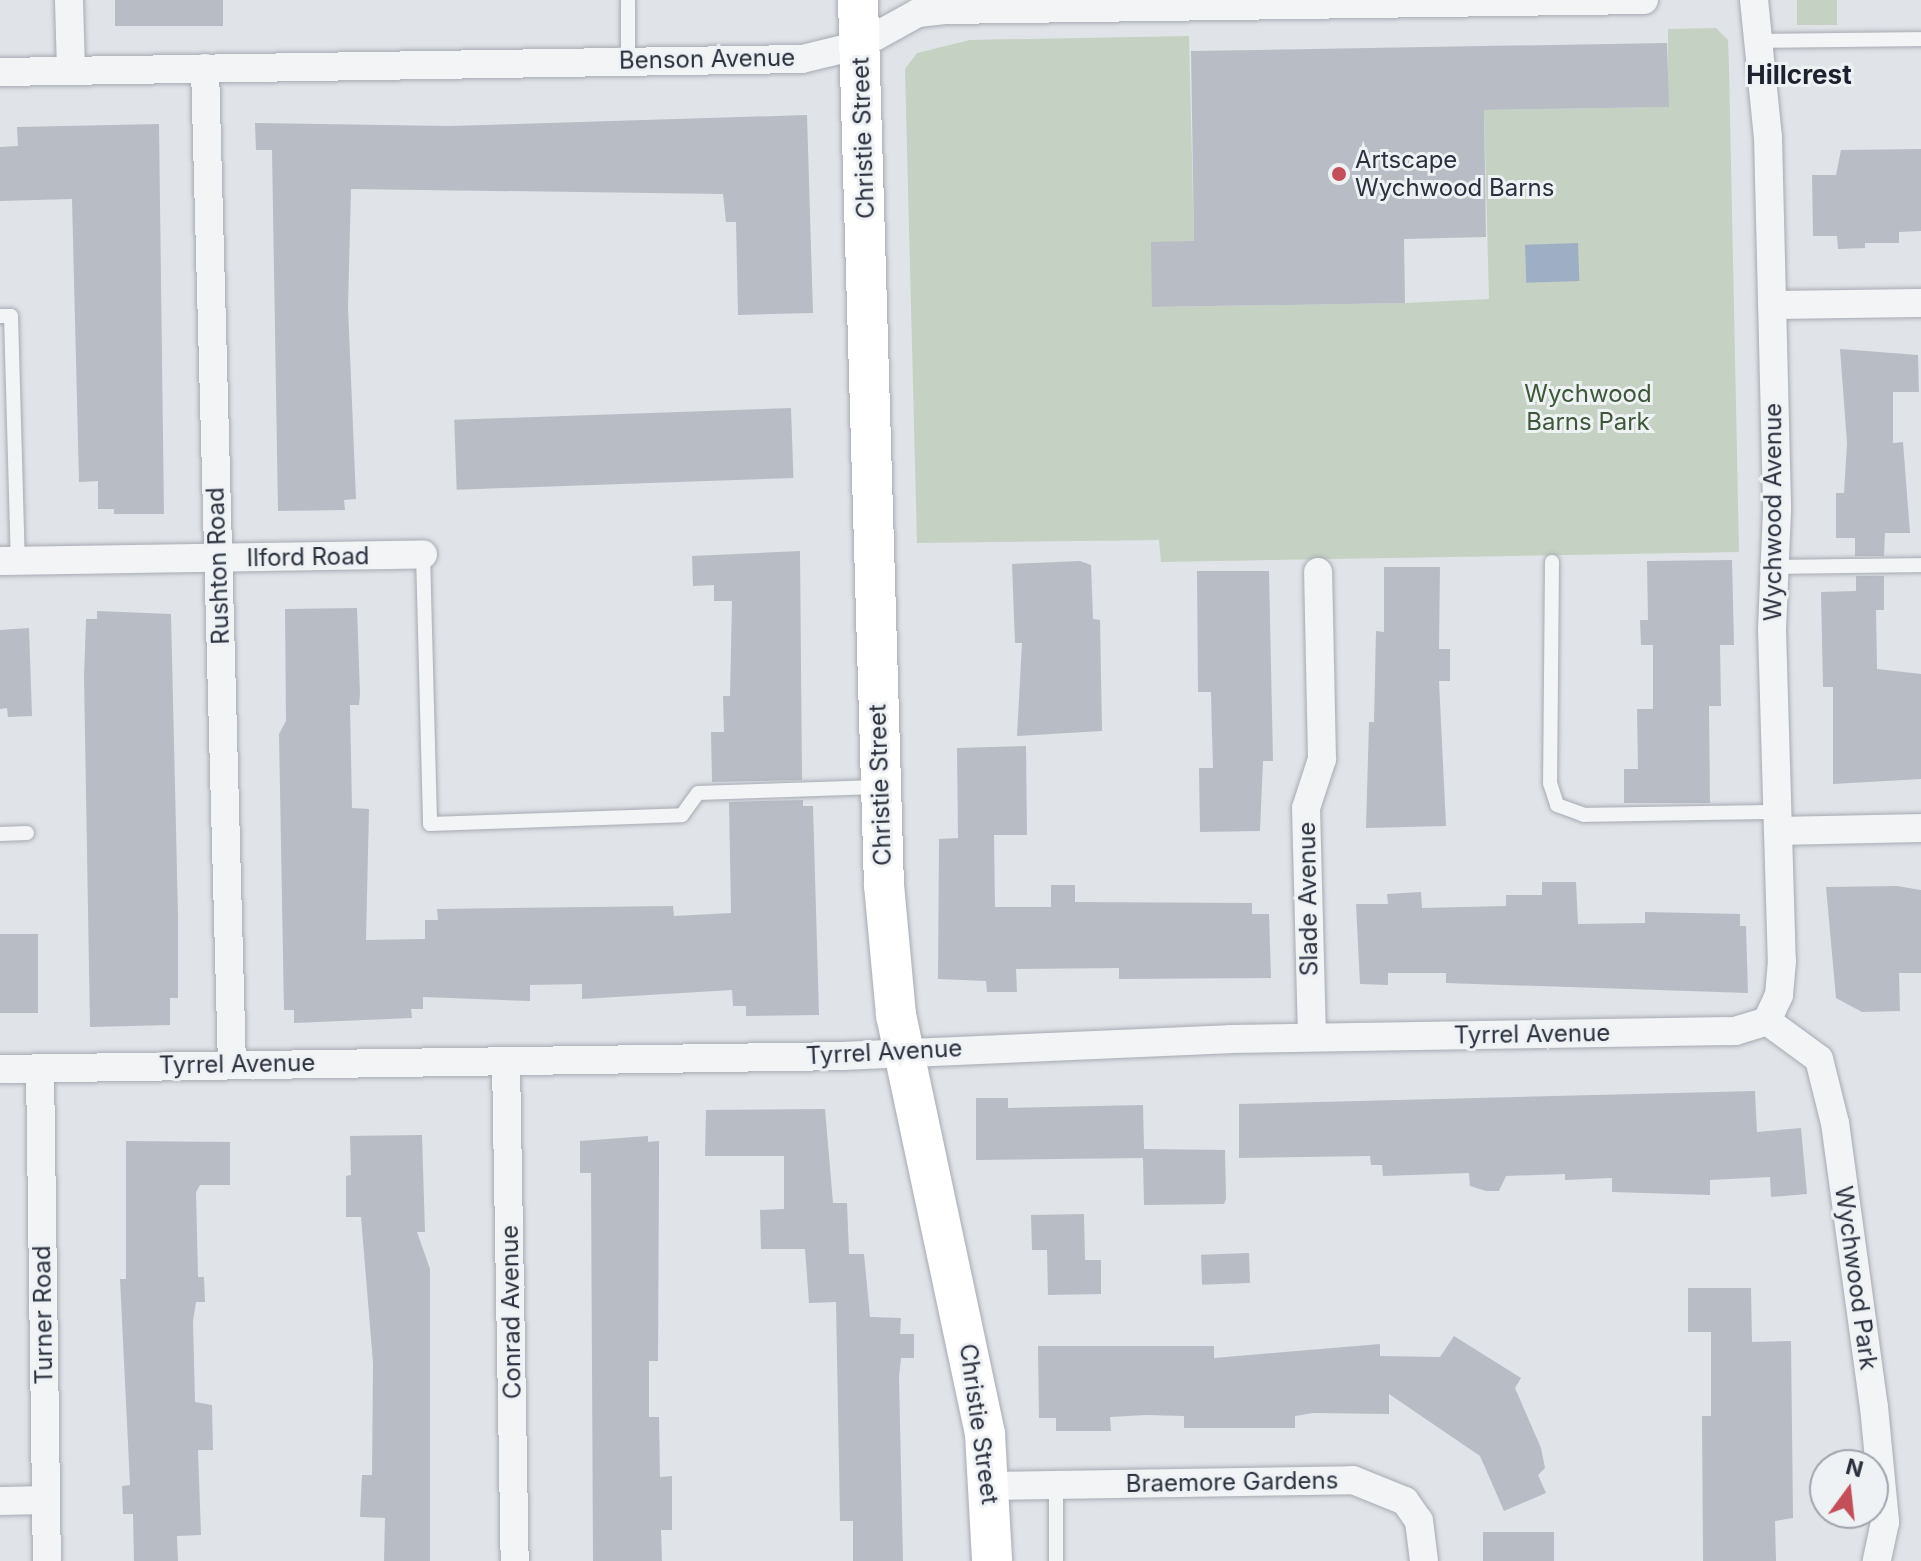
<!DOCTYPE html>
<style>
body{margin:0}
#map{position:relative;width:1921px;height:1561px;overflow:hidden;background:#e0e3e8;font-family:Inter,sans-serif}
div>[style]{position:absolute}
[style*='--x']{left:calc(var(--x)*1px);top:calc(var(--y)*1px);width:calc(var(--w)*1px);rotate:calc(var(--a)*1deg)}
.green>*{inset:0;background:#c5d1c2;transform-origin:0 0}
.water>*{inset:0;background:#9eafc5;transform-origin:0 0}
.building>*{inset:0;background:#b8bcc4;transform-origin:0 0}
.roads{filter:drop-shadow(0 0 2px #a6aab2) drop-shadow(0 0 2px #a6aab2)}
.lane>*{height:14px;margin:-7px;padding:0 7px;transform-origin:7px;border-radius:7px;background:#f2f4f6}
.street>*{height:28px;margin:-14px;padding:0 14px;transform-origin:14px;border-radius:14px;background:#f2f4f6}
.secondary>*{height:40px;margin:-20px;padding:0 20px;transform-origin:20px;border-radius:20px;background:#fff}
.dots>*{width:22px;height:22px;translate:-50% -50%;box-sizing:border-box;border:4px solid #eff2f5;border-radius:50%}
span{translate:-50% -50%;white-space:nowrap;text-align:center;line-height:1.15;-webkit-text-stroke:6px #eff2f5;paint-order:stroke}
.street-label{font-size:24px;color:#2a303e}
.poi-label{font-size:24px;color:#2a303e}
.left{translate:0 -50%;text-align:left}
.park-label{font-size:24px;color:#3d5839}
.neighbourhood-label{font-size:26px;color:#1c222f;font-weight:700}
.north{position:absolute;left:1809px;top:1449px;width:80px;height:80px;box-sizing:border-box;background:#eff2f5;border:2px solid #a0a4ac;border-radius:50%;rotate:15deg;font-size:22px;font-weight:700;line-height:32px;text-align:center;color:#2a303e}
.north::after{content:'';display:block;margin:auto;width:28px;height:36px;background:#c34f5b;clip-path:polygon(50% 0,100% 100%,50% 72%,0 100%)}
</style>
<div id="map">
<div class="green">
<i style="left:1797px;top:0;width:40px;height:25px"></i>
<i style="clip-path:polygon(1716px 28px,1728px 40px,1729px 68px,1739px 552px,1161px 562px,1159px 540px,917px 543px,905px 69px,917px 53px,970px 40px,1189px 36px,1194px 241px,1152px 307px,1405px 303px,1489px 299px,1484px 110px,1668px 107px,1668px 29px)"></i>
</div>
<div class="water">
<i style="left:1578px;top:243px;width:38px;height:53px;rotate:88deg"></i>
</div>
<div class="building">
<i style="left:115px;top:0;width:108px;height:26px"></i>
<i style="clip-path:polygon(1667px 43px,1669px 107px,1484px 110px,1486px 237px,1404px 239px,1405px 303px,1152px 307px,1151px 242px,1194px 241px,1191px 51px)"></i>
<i style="clip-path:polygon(807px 115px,813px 313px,738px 315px,736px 222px,726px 222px,723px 194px,351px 189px,348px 307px,356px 499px,344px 500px,345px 510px,278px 511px,272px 150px,256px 150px,255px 123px,449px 126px)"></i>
<i style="clip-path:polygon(159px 124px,164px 514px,114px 514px,114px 509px,98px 509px,98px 481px,79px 482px,72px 199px,0 201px,0 147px,18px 146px,17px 127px)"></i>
<i style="clip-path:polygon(1921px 149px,1921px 231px,1899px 232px,1899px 243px,1865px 243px,1865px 248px,1838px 249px,1837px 236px,1813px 236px,1812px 175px,1836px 175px,1841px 150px)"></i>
<i style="clip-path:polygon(1840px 349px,1918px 355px,1919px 392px,1893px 392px,1893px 443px,1903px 442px,1910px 533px,1885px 533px,1884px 556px,1855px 556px,1855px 538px,1836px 538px,1836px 493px,1844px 493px,1847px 443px)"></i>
<i style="left:791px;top:408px;width:70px;height:337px;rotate:88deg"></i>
<i style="clip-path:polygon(800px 551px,802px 780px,712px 782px,711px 732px,724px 732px,723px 696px,730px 696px,732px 601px,714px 601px,714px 585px,693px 586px,692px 556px)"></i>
<i style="clip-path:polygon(1732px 560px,1734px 645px,1720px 645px,1721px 706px,1709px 706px,1710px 803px,1624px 803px,1624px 769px,1638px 769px,1637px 709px,1653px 709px,1653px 645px,1641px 645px,1640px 620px,1648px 620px,1647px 561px)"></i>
<i style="clip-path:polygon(1080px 561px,1091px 565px,1093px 619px,1100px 620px,1102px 731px,1017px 736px,1022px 643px,1015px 643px,1012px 564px)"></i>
<i style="clip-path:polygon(1384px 567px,1440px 567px,1439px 649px,1450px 649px,1450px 681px,1439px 681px,1446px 826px,1366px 828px,1369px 722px,1374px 722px,1376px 631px,1384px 632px)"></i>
<i style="clip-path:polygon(1197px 571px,1269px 571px,1273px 761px,1263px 761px,1260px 831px,1200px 832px,1199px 768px,1213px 768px,1212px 735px,1211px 692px,1198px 692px)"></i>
<i style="clip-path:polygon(1856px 576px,1884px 576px,1884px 610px,1876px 610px,1877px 669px,1921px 674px,1921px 779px,1833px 784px,1833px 687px,1823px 687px,1821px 592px,1856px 591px)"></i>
<i style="clip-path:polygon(357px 608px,360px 694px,359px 705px,350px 705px,352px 808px,369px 809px,366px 940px,425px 939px,425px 920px,438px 920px,437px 909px,673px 906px,674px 916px,731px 913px,729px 802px,803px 800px,803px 806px,813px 806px,819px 1015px,746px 1016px,746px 1006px,733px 1006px,732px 990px,582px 999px,582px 984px,530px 985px,530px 1001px,423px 997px,423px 1009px,411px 1009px,412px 1018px,294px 1023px,294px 1010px,284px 1010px,279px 734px,286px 721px,285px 609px)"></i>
<i style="clip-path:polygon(97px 611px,171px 614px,178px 916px,178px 998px,170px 998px,170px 1025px,90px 1027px,84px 676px,86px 619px,97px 619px)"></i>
<i style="clip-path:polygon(29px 628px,32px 716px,8px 717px,7px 708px,0 709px,0 630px)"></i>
<i style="clip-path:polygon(1026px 746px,1027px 835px,994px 835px,995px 907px,1051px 907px,1051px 885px,1075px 885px,1075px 902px,1252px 903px,1252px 914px,1269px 914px,1271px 978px,1119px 979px,1119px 968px,1016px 969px,1017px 992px,987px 992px,986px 981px,938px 979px,939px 839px,958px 838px,957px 748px)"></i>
<i style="clip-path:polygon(1542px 882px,1576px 882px,1578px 924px,1645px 923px,1645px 912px,1740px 914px,1740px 926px,1746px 926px,1748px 993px,1446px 983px,1446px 973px,1388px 973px,1388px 985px,1360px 984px,1356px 904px,1388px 904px,1387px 894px,1421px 892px,1422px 908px,1506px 906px,1506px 895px,1542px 895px)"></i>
<i style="clip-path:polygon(1897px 886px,1921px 890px,1921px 973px,1899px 973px,1900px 1011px,1862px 1012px,1836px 998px,1826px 887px)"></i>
<i style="left:0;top:934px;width:38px;height:79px"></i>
<i style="clip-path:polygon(1755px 1091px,1757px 1132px,1801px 1128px,1807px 1194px,1771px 1197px,1770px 1177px,1710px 1180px,1710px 1195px,1612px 1192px,1612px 1178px,1565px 1180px,1565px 1174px,1506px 1176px,1499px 1191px,1486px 1191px,1470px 1186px,1469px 1173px,1383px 1176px,1382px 1165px,1371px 1165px,1370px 1156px,1239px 1158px,1239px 1104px)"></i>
<i style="clip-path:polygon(976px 1098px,1008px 1098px,1008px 1108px,1143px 1105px,1144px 1149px,1225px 1150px,1226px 1199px,1224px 1204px,1144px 1205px,1143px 1158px,976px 1160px)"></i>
<i style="clip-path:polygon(825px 1109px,833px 1203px,847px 1203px,849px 1254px,864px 1254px,870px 1317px,901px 1318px,900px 1334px,914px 1334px,914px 1358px,901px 1358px,899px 1377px,903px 1561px,853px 1561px,853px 1521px,840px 1521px,836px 1302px,809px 1303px,805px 1249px,761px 1249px,760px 1210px,784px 1209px,784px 1156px,705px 1156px,706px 1110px)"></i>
<i style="clip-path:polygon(422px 1135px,425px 1232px,417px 1232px,430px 1269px,430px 1561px,384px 1561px,385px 1518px,360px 1517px,362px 1475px,372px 1475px,373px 1363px,361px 1217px,346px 1217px,346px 1176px,351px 1175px,350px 1136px)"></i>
<i style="clip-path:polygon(648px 1136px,648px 1142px,659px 1141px,659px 1173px,658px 1361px,649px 1361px,649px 1417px,659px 1417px,660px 1477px,672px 1476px,672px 1530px,661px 1530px,662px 1561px,593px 1561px,591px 1173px,580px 1173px,580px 1141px)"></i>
<i style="clip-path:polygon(126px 1141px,230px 1142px,230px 1185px,200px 1185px,196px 1192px,198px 1277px,204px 1277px,205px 1302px,196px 1302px,193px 1321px,195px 1402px,212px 1405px,213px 1450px,198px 1450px,201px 1535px,177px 1536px,178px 1561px,134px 1561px,133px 1514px,123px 1514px,122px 1486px,130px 1485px,120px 1279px,126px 1279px)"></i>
<i style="clip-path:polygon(1084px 1214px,1085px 1260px,1101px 1260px,1101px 1294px,1048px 1295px,1047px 1250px,1032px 1250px,1031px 1215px)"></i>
<i style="left:1249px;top:1253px;width:30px;height:48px;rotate:88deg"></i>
<i style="clip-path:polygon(1688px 1288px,1751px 1288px,1752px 1342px,1791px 1341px,1793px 1518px,1775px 1521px,1776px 1561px,1703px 1561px,1702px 1416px,1711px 1416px,1711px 1332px,1688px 1332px)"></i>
<i style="clip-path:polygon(1454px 1336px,1521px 1378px,1515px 1388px,1541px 1448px,1545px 1468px,1538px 1475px,1546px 1493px,1504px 1511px,1480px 1456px,1389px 1394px,1389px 1414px,1313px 1413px,1295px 1416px,1295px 1428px,1184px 1428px,1184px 1416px,1146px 1415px,1110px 1417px,1111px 1431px,1056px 1431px,1056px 1418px,1039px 1418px,1038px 1346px,1214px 1346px,1214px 1358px,1380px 1344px,1380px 1356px,1440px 1357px)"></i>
<i style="left:1483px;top:1532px;width:71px;height:29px"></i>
</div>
<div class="roads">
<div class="lane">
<i style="--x:1759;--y:41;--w:162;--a:-0.7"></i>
<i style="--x:628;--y:60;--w:60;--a:-90"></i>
<i style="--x:0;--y:316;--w:11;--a:0"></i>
<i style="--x:11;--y:316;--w:245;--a:88.4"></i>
<i style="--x:423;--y:554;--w:270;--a:88.5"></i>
<i style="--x:430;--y:824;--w:252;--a:-2"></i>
<i style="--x:682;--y:815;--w:27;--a:-54"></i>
<i style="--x:698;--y:793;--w:179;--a:-1.9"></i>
<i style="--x:1552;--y:562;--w:221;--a:90.5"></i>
<i style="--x:1550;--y:783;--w:23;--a:72"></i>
<i style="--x:1557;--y:805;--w:29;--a:20"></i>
<i style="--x:1584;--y:815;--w:193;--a:-0.9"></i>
<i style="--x:1776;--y:567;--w:145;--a:-0.8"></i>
<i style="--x:0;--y:834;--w:27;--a:-2"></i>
<i style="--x:1056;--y:1561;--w:76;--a:-90"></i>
</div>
<div class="street">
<i style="--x:69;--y:0;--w:70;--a:88.4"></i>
<i style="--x:1754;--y:0;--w:138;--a:84.2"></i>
<i style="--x:1768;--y:137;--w:373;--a:88.6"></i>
<i style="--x:1777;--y:510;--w:120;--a:92.4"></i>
<i style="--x:1772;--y:630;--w:331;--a:88.3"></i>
<i style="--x:1782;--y:961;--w:34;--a:95"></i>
<i style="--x:1779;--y:995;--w:29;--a:115"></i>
<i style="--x:205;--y:68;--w:995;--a:88.45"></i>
<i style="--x:0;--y:72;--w:802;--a:-0.93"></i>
<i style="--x:802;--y:59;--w:60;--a:-13.6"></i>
<i style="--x:860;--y:45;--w:66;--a:-28.9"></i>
<i style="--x:918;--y:13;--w:27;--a:-6"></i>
<i style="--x:945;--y:10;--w:699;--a:-0.82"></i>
<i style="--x:1772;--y:305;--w:149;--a:-0.8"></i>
<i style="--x:0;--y:561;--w:423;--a:-0.9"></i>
<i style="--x:1778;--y:831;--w:143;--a:-1.2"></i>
<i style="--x:1767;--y:1021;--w:64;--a:36.2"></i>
<i style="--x:1819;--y:1059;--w:66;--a:76"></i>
<i style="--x:1835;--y:1123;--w:287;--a:82.2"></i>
<i style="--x:1874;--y:1407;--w:116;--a:84.5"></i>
<i style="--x:1885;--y:1522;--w:40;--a:102"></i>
<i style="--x:1312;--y:1037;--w:229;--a:-91.5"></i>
<i style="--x:1306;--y:808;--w:52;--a:-71.9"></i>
<i style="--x:1322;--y:759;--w:187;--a:-91.2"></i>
<i style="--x:506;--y:1062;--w:499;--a:89"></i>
<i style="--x:40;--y:1068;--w:493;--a:89.2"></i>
<i style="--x:0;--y:1069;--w:844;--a:-0.88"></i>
<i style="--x:844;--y:1056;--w:387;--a:-2.5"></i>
<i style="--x:1231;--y:1039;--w:504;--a:-0.91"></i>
<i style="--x:1735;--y:1031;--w:34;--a:-17"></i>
<i style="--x:990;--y:1486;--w:363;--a:-0.9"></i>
<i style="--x:1353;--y:1480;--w:56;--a:22"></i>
<i style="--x:1405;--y:1501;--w:24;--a:55"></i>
<i style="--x:1419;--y:1521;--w:40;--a:82.9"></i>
<i style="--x:0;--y:1501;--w:46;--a:-1.2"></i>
</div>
<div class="secondary">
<i style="--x:858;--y:0;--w:885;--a:88.32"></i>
<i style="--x:884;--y:885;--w:131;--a:84.7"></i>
<i style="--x:896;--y:1015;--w:428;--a:78"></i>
<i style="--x:985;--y:1434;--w:127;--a:86.8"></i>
</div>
</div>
<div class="dots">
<i style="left:1339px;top:174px;background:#c34f5b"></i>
</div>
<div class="street-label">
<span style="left:707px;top:59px;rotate:-1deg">Benson Avenue</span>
<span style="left:863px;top:138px;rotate:-92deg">Christie Street</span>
<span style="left:1773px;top:512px;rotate:-90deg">Wychwood Avenue</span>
<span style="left:308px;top:557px;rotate:-1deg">Ilford Road</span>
<span style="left:218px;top:566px;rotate:-92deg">Rushton Road</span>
<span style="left:880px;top:785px;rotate:-92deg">Christie Street</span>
<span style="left:1308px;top:899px;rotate:-91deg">Slade Avenue</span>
<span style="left:1532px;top:1034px;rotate:-1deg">Tyrrel Avenue</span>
<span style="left:884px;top:1052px;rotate:-3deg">Tyrrel Avenue</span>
<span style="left:237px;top:1064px;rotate:-1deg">Tyrrel Avenue</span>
<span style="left:1856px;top:1278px;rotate:82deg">Wychwood Park</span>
<span style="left:511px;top:1312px;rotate:-91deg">Conrad Avenue</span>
<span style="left:43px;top:1315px;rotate:-91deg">Turner Road</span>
<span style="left:979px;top:1424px;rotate:82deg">Christie Street</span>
<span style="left:1232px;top:1482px;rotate:-1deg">Braemore Gardens</span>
</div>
<div class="poi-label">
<span class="left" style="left:1355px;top:174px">Artscape<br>Wychwood Barns</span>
</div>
<div class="park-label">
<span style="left:1588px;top:408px">Wychwood<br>Barns Park</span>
</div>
<div class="neighbourhood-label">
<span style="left:1799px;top:75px">Hillcrest</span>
</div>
<div class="north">N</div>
</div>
